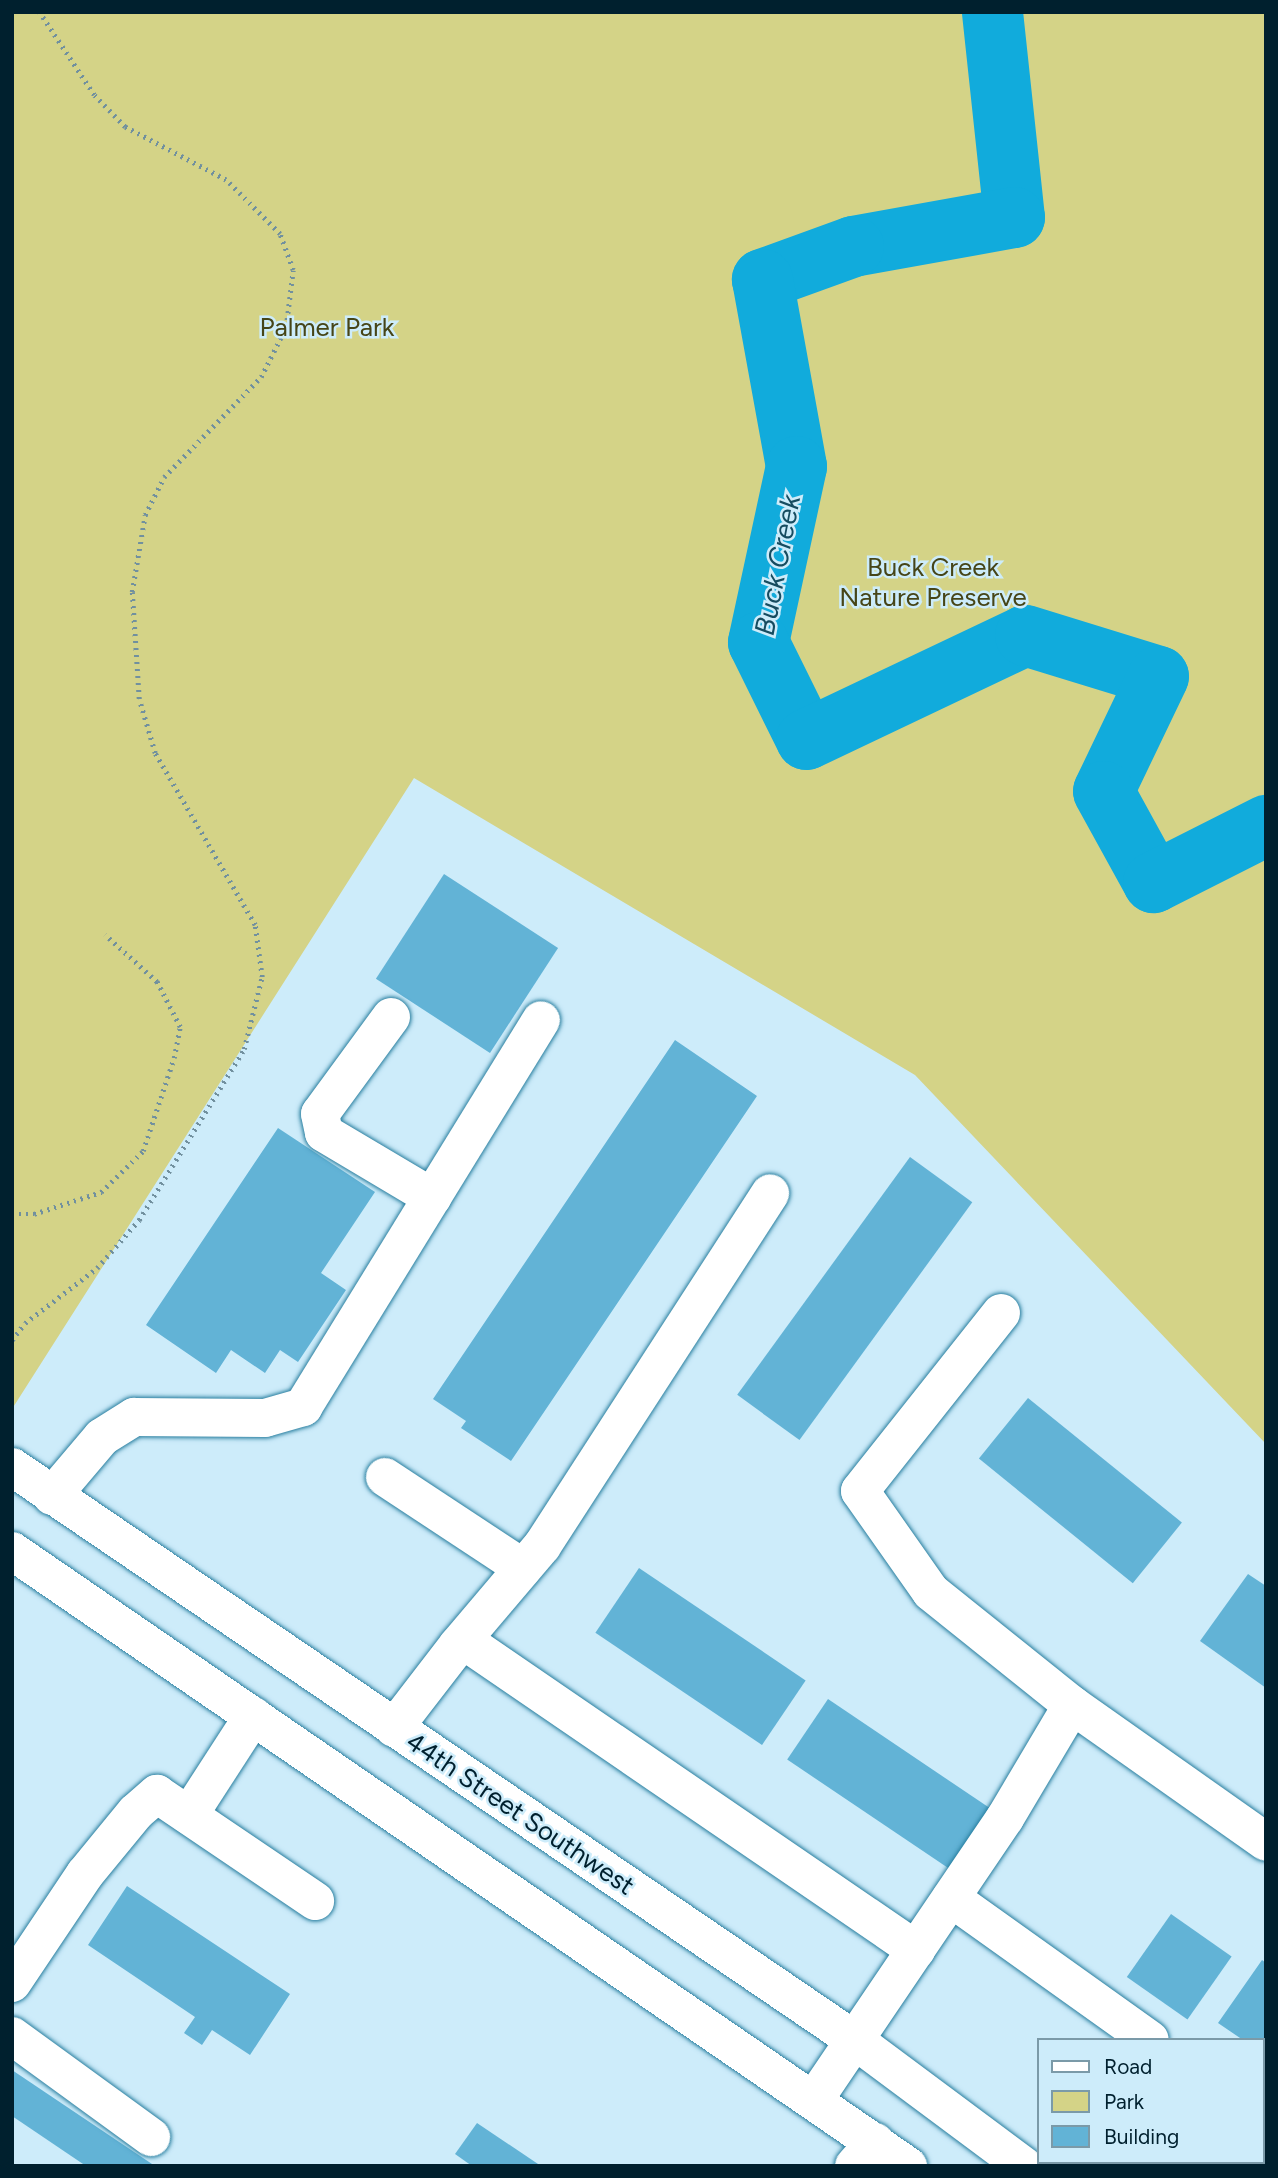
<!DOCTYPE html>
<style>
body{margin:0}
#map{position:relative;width:1278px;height:2178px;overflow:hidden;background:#cdecfa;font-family:Figtree,sans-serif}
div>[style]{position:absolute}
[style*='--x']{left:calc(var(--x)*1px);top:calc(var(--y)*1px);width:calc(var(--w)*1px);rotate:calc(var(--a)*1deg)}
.green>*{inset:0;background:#d4d387}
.river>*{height:61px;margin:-30.5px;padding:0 30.5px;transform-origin:30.5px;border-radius:30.5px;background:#11abdc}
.building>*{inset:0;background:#62b3d6;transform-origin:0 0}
.path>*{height:4.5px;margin-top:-2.25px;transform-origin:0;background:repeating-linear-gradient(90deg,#71909e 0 2px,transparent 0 7px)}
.roads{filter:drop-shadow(0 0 2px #287e9f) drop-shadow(0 0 2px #287e9f)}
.minor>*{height:38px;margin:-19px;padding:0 19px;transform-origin:19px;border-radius:19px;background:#fff}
.major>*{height:38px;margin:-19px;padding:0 19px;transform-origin:19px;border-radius:19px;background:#fff}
span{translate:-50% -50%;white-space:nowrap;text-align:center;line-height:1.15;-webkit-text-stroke:5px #cdecfa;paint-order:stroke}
.park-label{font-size:26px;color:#464517}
.street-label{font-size:26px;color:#00202e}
.water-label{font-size:28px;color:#164c60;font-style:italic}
.frame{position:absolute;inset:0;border:14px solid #00202e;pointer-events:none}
.legend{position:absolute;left:1037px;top:2038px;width:228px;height:126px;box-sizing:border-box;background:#cdecfa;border:2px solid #7b9aa8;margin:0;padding:9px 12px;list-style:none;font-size:21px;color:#00202e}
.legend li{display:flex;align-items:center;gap:14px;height:35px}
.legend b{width:35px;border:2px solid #7b9aa8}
</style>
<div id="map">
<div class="green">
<i style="clip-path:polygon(12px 12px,1266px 12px,1266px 1444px,915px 1075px,414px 778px,12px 1409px)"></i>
</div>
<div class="river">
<i style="--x:992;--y:12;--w:206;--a:83.9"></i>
<i style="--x:1014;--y:217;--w:164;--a:169.8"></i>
<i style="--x:853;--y:246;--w:97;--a:160.1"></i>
<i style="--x:762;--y:279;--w:190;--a:79.7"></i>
<i style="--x:796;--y:466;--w:180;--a:102.2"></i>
<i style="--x:758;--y:642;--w:108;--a:63.7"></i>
<i style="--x:806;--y:739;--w:242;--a:-25.4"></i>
<i style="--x:1025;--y:635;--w:139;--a:17.1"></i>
<i style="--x:1158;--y:676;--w:127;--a:115.6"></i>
<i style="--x:1103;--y:791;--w:104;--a:61.2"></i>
<i style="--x:1153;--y:882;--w:127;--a:-26.8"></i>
</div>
<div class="building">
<i style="left:444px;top:874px;width:136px;height:125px;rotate:33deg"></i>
<i style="clip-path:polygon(675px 1040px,757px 1096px,511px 1461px,461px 1428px,466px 1421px,433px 1399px)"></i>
<i style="clip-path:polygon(278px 1128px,375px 1192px,321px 1273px,346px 1290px,298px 1362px,280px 1350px,265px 1373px,231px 1350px,216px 1373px,146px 1325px)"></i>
<i style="left:910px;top:1157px;width:77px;height:294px;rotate:36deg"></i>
<i style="left:1028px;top:1398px;width:198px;height:78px;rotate:39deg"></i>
<i style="left:639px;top:1568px;width:201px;height:78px;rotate:34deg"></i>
<i style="clip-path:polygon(1248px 1574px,1266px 1586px,1266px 1688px,1200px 1641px)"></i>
<i style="left:828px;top:1699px;width:200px;height:73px;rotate:34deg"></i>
<i style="clip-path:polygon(127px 1886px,290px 1994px,250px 2055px,212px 2030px,202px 2045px,184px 2033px,195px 2017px,88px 1945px)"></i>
<i style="left:1171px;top:1914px;width:74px;height:77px;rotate:35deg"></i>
<i style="clip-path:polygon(1262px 1960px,1266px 1963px,1266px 2056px,1262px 2053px,1262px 2040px,1243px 2040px,1218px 2023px)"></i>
<i style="clip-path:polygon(12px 2070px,155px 2166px,86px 2166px,12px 2116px)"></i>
<i style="clip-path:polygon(477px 2123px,541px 2166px,472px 2166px,455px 2154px)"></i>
</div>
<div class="path">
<i style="--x:12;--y:1214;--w:22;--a:0"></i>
<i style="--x:34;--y:1214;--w:71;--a:-18.2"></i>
<i style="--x:101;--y:1192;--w:59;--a:-44.3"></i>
<i style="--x:143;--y:1151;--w:98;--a:-71.6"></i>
<i style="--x:174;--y:1058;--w:32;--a:-79"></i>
<i style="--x:180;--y:1027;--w:51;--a:-117.1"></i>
<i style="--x:157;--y:982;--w:70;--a:-137.9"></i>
<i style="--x:12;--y:1340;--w:21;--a:-53"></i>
<i style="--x:25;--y:1323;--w:91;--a:-37.4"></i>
<i style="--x:97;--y:1268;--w:64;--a:-48.8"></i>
<i style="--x:139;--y:1220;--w:201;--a:-58.4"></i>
<i style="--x:244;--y:1049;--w:74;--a:-76"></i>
<i style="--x:262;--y:977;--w:52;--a:-97.7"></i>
<i style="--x:255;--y:925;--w:199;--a:-120.2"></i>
<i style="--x:155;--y:753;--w:56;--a:-106.5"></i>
<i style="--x:139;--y:699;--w:107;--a:-93.7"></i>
<i style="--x:132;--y:592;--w:78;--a:-80.4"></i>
<i style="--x:145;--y:515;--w:42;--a:-63.4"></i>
<i style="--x:164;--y:477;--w:139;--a:-45.9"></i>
<i style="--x:261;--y:377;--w:56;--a:-63.4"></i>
<i style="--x:286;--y:327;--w:57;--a:-83"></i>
<i style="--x:293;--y:270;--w:38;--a:-110"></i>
<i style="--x:280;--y:234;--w:76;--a:-135"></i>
<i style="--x:226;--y:180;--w:114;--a:-152.3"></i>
<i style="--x:125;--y:127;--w:45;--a:-134.1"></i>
<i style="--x:94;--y:95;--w:100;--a:-123.5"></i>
</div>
<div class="roads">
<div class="minor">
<i style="--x:391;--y:1017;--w:120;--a:126.2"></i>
<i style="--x:320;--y:1114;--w:19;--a:78"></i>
<i style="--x:324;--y:1133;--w:126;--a:30.7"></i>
<i style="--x:1001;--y:1313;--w:227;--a:128.4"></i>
<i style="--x:860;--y:1491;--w:123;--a:54.9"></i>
<i style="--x:931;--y:1592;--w:181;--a:38.7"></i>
<i style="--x:1072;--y:1705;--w:237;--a:35.2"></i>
<i style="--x:385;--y:1477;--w:165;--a:33.4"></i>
<i style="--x:52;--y:1496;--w:77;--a:-49.7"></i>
<i style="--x:102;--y:1437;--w:38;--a:-32"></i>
<i style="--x:134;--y:1417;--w:131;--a:0.4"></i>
<i style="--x:265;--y:1418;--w:40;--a:-16"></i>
<i style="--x:303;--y:1407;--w:454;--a:-58.4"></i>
<i style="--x:463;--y:1640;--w:549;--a:34.38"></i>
<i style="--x:394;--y:1728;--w:105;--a:-52.4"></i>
<i style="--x:458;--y:1645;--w:130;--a:-49.7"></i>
<i style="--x:542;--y:1546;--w:420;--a:-57.1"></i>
<i style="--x:189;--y:1815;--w:118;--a:-57.1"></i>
<i style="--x:951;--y:1898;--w:244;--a:35.5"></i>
<i style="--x:12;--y:1983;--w:131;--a:-56.2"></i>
<i style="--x:85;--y:1874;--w:80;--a:-50.6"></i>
<i style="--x:136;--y:1812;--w:28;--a:-41"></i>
<i style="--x:157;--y:1794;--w:191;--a:34.1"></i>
<i style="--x:12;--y:2036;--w:172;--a:36"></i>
<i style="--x:814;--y:2100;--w:341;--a:-55.9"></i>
<i style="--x:1005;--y:1818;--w:131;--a:-59.3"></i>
<i style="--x:1262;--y:2119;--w:4;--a:27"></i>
<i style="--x:854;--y:2166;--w:32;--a:-49"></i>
<i style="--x:1114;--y:2166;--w:4;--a:-63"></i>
</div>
<div class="major">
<i style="--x:12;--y:1467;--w:1021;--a:34.22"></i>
<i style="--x:856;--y:2041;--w:209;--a:36.7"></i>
<i style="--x:12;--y:1551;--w:1087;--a:34.47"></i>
</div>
</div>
<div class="park-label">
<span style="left:327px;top:328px">Palmer Park</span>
<span style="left:933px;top:583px">Buck Creek<br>Nature Preserve</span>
</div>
<div class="street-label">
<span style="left:520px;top:1814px;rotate:34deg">44th Street Southwest</span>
</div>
<div class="water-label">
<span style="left:777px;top:565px;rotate:-79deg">Buck Creek</span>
</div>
<div class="frame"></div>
<ul class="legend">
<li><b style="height:9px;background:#fff"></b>Road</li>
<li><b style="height:19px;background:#d4d387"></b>Park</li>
<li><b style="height:19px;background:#62b3d6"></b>Building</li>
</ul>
</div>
